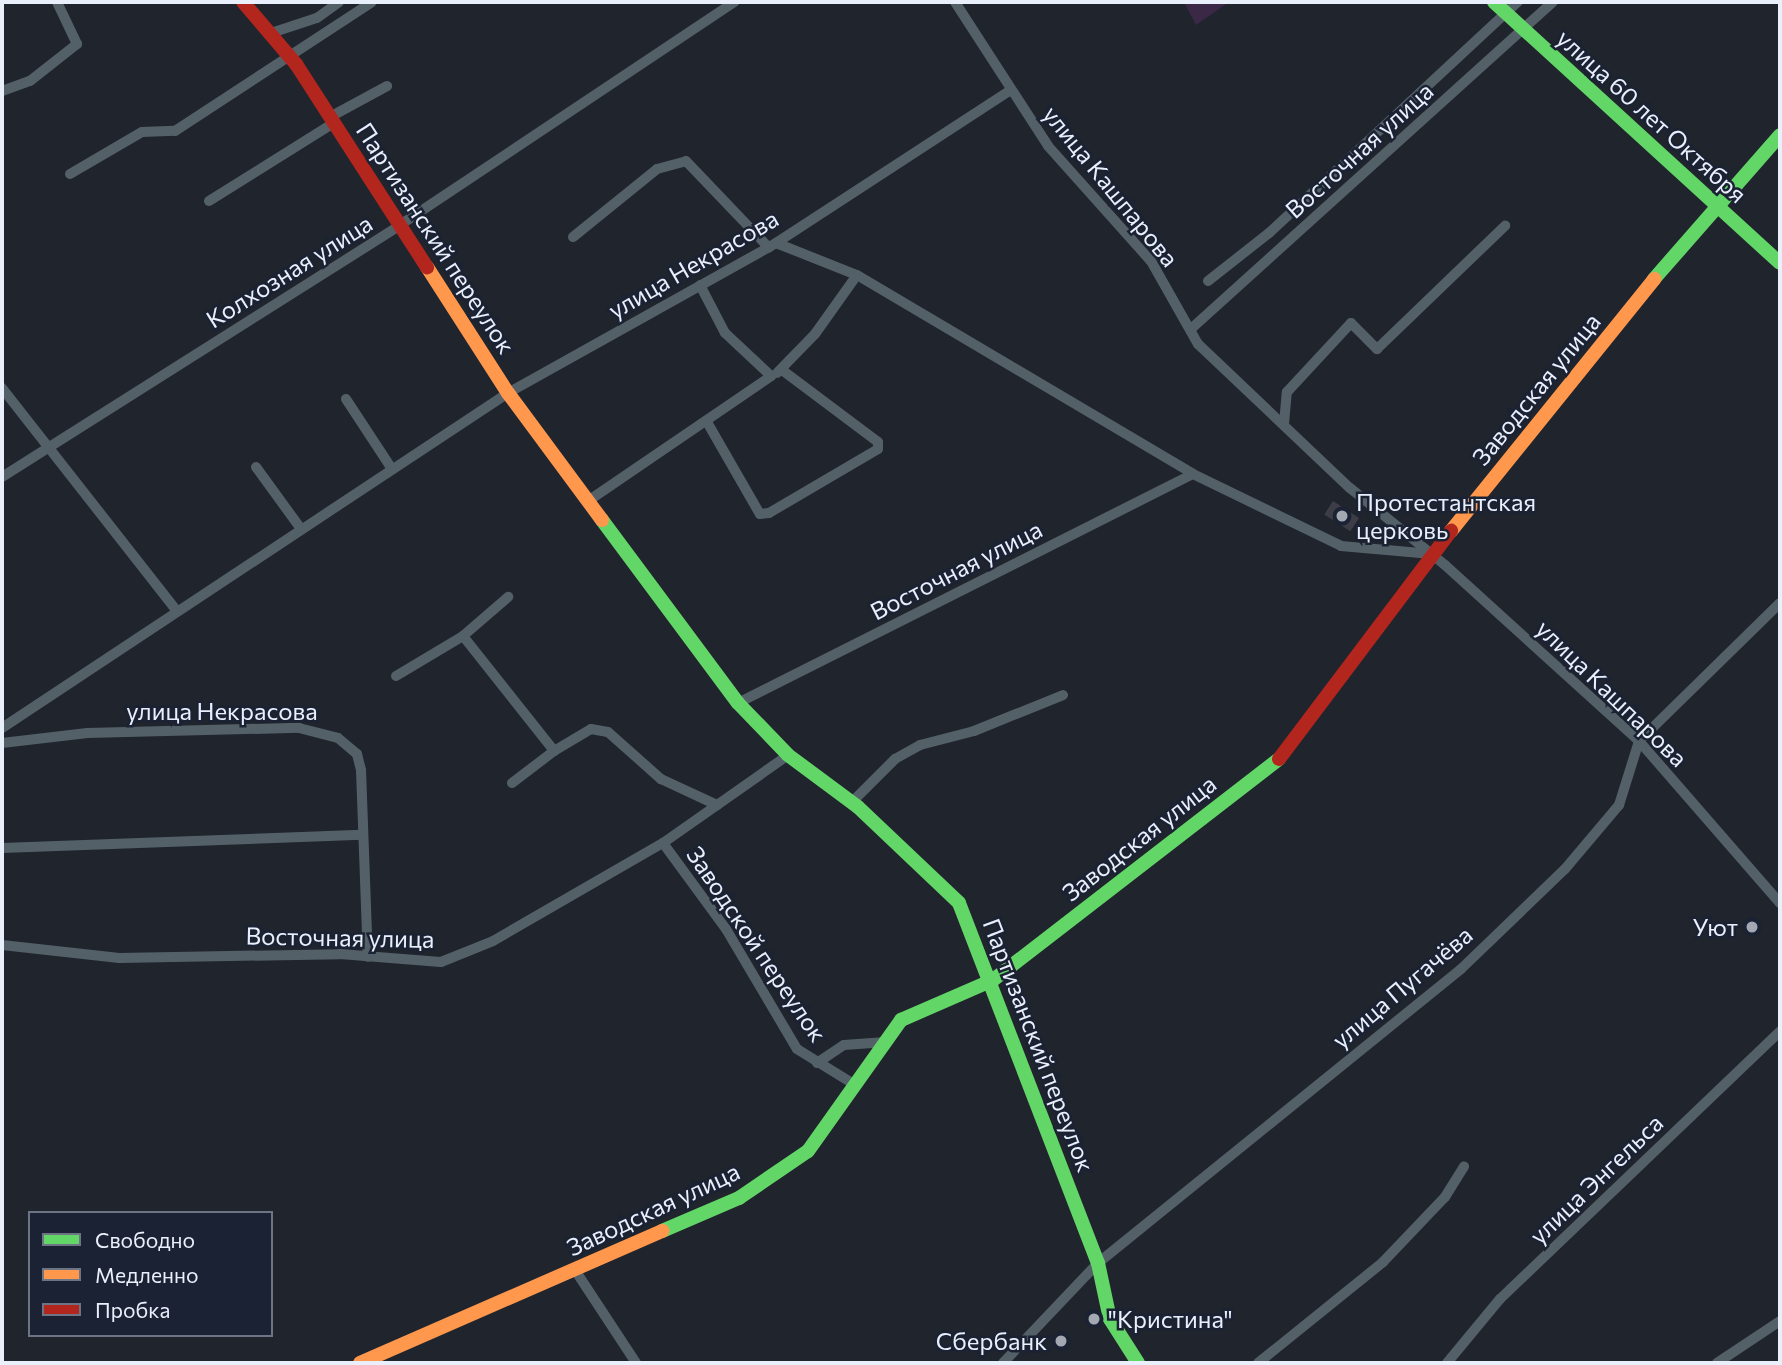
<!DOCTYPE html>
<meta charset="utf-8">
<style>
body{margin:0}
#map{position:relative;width:1782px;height:1365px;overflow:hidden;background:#20242d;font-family:Commissioner,sans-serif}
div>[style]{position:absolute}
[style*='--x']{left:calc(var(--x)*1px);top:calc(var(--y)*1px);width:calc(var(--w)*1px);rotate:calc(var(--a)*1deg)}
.green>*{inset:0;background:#3b2847}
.building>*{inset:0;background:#3c3d46;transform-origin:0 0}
.street>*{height:10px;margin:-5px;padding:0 5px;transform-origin:5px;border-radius:5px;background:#546068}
.fast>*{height:14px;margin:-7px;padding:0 7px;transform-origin:7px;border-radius:7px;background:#63d668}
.slow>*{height:14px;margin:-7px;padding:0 7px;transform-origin:7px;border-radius:7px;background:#ff974d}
.jam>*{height:14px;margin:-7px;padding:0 7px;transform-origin:7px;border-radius:7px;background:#b3261e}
.dots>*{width:19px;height:19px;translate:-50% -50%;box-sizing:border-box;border:4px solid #1a2233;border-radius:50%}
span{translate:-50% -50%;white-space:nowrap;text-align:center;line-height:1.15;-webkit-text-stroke:5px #1a2233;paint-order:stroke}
.street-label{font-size:24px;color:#e9effb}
.poi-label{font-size:24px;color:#e9effb}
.left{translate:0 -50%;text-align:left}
.right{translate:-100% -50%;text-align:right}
.frame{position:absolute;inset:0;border:4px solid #e9effb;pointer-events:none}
.legend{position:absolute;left:28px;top:1211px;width:245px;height:126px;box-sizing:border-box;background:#1a2233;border:2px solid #6d7483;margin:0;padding:9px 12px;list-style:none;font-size:21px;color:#e9effb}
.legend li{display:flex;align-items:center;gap:14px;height:35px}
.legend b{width:35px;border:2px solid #6d7483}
</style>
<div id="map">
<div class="green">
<i style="clip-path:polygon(1184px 2px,1229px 2px,1196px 25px)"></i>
</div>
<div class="building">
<i style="left:1333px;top:501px;width:31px;height:16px;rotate:33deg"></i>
</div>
<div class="street">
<i style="--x:955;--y:2;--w:171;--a:57.1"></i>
<i style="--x:1048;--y:146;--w:154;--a:48.2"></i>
<i style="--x:1151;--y:261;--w:95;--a:60.5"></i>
<i style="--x:1198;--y:344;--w:209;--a:43.5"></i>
<i style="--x:1350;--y:488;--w:122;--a:39"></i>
<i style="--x:1445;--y:565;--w:262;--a:42.2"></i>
<i style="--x:1639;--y:741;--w:215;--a:49"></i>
<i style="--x:271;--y:33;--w:48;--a:-18.1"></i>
<i style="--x:317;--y:18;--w:27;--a:-36"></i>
<i style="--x:2;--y:91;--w:30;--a:-20"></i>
<i style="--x:30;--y:81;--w:60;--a:-38.2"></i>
<i style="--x:77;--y:44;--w:47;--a:-115.5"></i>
<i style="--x:330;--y:117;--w:65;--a:-28.5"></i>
<i style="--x:70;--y:174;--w:83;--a:-30.3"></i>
<i style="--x:142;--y:132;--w:33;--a:-2"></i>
<i style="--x:175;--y:131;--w:235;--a:-33.2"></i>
<i style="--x:209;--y:201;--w:147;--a:-32"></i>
<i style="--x:573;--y:237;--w:108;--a:-39"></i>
<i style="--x:657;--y:169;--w:30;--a:-15"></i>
<i style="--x:686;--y:161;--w:120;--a:46.3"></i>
<i style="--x:776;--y:243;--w:87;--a:21.6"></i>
<i style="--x:857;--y:275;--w:391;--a:30.6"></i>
<i style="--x:1193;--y:474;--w:165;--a:25.9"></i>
<i style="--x:1341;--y:546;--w:91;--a:5"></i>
<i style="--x:1208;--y:281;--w:78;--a:-38.2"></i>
<i style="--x:1269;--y:233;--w:340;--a:-42.9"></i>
<i style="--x:1192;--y:328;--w:486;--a:-42.1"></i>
<i style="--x:777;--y:373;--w:54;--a:-45.7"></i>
<i style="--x:815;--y:334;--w:72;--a:-54.6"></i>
<i style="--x:2;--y:388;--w:281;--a:51.9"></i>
<i style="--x:346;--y:399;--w:84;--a:56.7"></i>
<i style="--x:707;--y:422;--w:106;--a:60.1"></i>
<i style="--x:760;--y:514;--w:9;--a:-6"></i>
<i style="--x:769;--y:513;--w:126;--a:-30.4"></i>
<i style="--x:878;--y:449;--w:7;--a:-90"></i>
<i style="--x:878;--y:442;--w:120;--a:-143.1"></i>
<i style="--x:1284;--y:424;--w:32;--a:-85"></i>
<i style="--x:1287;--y:392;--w:94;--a:-47.2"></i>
<i style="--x:1351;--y:323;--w:37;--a:45"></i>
<i style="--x:1377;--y:349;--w:178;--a:-43.9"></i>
<i style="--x:256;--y:467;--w:77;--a:54"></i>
<i style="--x:2;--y:477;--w:471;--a:-32.3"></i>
<i style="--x:400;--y:225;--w:402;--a:-33.7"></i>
<i style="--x:588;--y:501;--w:222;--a:-34.3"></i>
<i style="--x:771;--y:376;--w:63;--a:-136.9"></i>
<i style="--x:725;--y:333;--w:54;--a:-117.5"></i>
<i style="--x:463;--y:636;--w:147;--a:51.6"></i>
<i style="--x:554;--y:751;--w:43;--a:-30.7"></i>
<i style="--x:591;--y:729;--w:17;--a:10"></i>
<i style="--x:608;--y:732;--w:71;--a:41.6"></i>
<i style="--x:661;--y:779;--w:62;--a:24.9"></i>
<i style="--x:396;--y:676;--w:78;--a:-30.8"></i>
<i style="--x:463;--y:636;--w:60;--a:-40.9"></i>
<i style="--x:738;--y:703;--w:509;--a:-26.72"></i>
<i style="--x:2;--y:728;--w:607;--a:-33.51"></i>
<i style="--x:508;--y:393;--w:307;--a:-29.2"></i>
<i style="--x:776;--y:243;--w:280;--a:-33.1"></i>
<i style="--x:2;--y:743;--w:86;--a:-6.7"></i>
<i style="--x:87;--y:733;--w:212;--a:-1.4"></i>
<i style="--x:299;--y:728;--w:40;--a:14.4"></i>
<i style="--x:338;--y:738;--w:25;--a:40"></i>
<i style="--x:357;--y:754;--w:16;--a:76"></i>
<i style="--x:361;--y:770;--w:187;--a:87.9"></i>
<i style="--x:512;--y:783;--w:53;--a:-37.3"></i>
<i style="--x:852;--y:802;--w:61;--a:-45"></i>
<i style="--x:895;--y:759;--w:29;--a:-29"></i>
<i style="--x:920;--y:745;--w:56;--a:-14.5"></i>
<i style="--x:974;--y:731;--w:96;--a:-22"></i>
<i style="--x:663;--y:843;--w:107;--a:53.8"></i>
<i style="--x:726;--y:929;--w:139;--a:59.4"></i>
<i style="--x:797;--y:1049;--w:68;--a:31.8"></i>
<i style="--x:2;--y:848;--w:360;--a:-2.1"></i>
<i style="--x:2;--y:945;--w:118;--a:6.3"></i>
<i style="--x:119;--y:958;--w:221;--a:-1"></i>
<i style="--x:340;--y:954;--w:101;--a:4.5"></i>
<i style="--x:441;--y:962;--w:56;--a:-22"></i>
<i style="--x:493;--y:941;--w:196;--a:-30"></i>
<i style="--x:663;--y:843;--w:153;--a:-35.1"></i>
<i style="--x:817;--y:1063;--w:32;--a:-34"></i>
<i style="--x:844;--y:1045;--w:42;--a:-4.1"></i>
<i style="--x:575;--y:1270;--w:111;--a:56.7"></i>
<i style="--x:1003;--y:1363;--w:138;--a:-46.5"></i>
<i style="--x:1098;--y:1263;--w:467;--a:-39"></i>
<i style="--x:1461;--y:969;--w:144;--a:-43.9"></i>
<i style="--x:1565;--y:869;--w:84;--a:-49.8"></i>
<i style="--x:1619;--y:805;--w:67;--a:-72.6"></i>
<i style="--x:1639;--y:741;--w:197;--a:-44.4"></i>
<i style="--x:1258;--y:1363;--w:161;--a:-38.9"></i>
<i style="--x:1383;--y:1262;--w:90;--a:-46.4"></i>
<i style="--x:1445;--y:1197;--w:36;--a:-58"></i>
<i style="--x:1447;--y:1363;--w:83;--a:-50.4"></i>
<i style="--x:1500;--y:1299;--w:388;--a:-43.7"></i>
<i style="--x:1717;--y:1363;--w:76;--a:-33.7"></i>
</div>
<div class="fast">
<i style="--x:1494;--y:2;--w:387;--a:42.4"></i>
<i style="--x:1654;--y:279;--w:191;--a:-48.8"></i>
<i style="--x:602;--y:520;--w:228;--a:53.4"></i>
<i style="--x:738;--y:703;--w:72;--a:46.1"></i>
<i style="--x:788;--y:755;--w:87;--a:36.6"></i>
<i style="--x:858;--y:807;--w:139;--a:43.5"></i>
<i style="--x:959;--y:903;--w:386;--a:68.9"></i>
<i style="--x:1098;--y:1263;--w:57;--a:77.9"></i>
<i style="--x:1110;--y:1319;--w:52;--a:57.5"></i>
<i style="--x:662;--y:1231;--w:84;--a:-23.2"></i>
<i style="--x:739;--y:1198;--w:83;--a:-34.3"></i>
<i style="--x:808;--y:1151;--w:161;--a:-54.6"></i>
<i style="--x:901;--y:1020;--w:100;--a:-23.5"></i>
<i style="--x:993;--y:980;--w:361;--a:-37.7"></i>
</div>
<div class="slow">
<i style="--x:427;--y:267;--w:150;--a:57.3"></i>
<i style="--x:508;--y:393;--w:158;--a:53.5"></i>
<i style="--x:1451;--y:531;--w:324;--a:-51.1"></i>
<i style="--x:360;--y:1363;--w:330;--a:-23.6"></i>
</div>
<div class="jam">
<i style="--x:243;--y:2;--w:82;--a:49.5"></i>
<i style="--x:296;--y:64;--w:242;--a:57.2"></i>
<i style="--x:1279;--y:759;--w:286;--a:-53"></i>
</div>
<div class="dots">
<i style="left:1342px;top:516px;background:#a3a8b3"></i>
<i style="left:1752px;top:927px;background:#a3a8b3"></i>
<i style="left:1094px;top:1319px;background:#a3a8b3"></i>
<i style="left:1061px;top:1341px;background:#a3a8b3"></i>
</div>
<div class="street-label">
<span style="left:1652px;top:116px;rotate:42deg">улица 60 лет Октября</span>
<span style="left:1359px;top:150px;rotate:-42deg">Восточная улица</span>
<span style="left:1111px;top:186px;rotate:51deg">улица Кашпарова</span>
<span style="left:436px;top:238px;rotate:57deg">Партизанский переулок</span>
<span style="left:693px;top:264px;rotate:-30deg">улица Некрасова</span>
<span style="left:289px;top:271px;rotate:-32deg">Колхозная улица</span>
<span style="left:1536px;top:389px;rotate:-51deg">Заводская улица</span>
<span style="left:956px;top:570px;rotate:-27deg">Восточная улица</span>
<span style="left:1612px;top:693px;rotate:44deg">улица Кашпарова</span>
<span style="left:222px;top:711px">улица Некрасова</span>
<span style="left:1139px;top:838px;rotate:-38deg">Заводская улица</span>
<span style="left:340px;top:937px;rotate:1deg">Восточная улица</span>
<span style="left:757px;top:944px;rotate:56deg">Заводской переулок</span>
<span style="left:1402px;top:987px;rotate:-40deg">улица Пугачёва</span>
<span style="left:1039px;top:1045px;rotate:69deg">Партизанский переулок</span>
<span style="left:1596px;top:1179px;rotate:-44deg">улица Энгельса</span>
<span style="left:653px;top:1209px;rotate:-25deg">Заводская улица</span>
</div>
<div class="poi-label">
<span class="left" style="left:1356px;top:516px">Протестантская<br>церковь</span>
<span class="right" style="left:1738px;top:927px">Уют</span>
<span class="left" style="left:1108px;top:1319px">"Кристина"</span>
<span class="right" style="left:1047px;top:1341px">Сбербанк</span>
</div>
<div class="frame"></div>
<ul class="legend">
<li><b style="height:9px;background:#63d668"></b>Свободно</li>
<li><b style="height:9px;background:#ff974d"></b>Медленно</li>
<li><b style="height:9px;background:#b3261e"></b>Пробка</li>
</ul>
</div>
